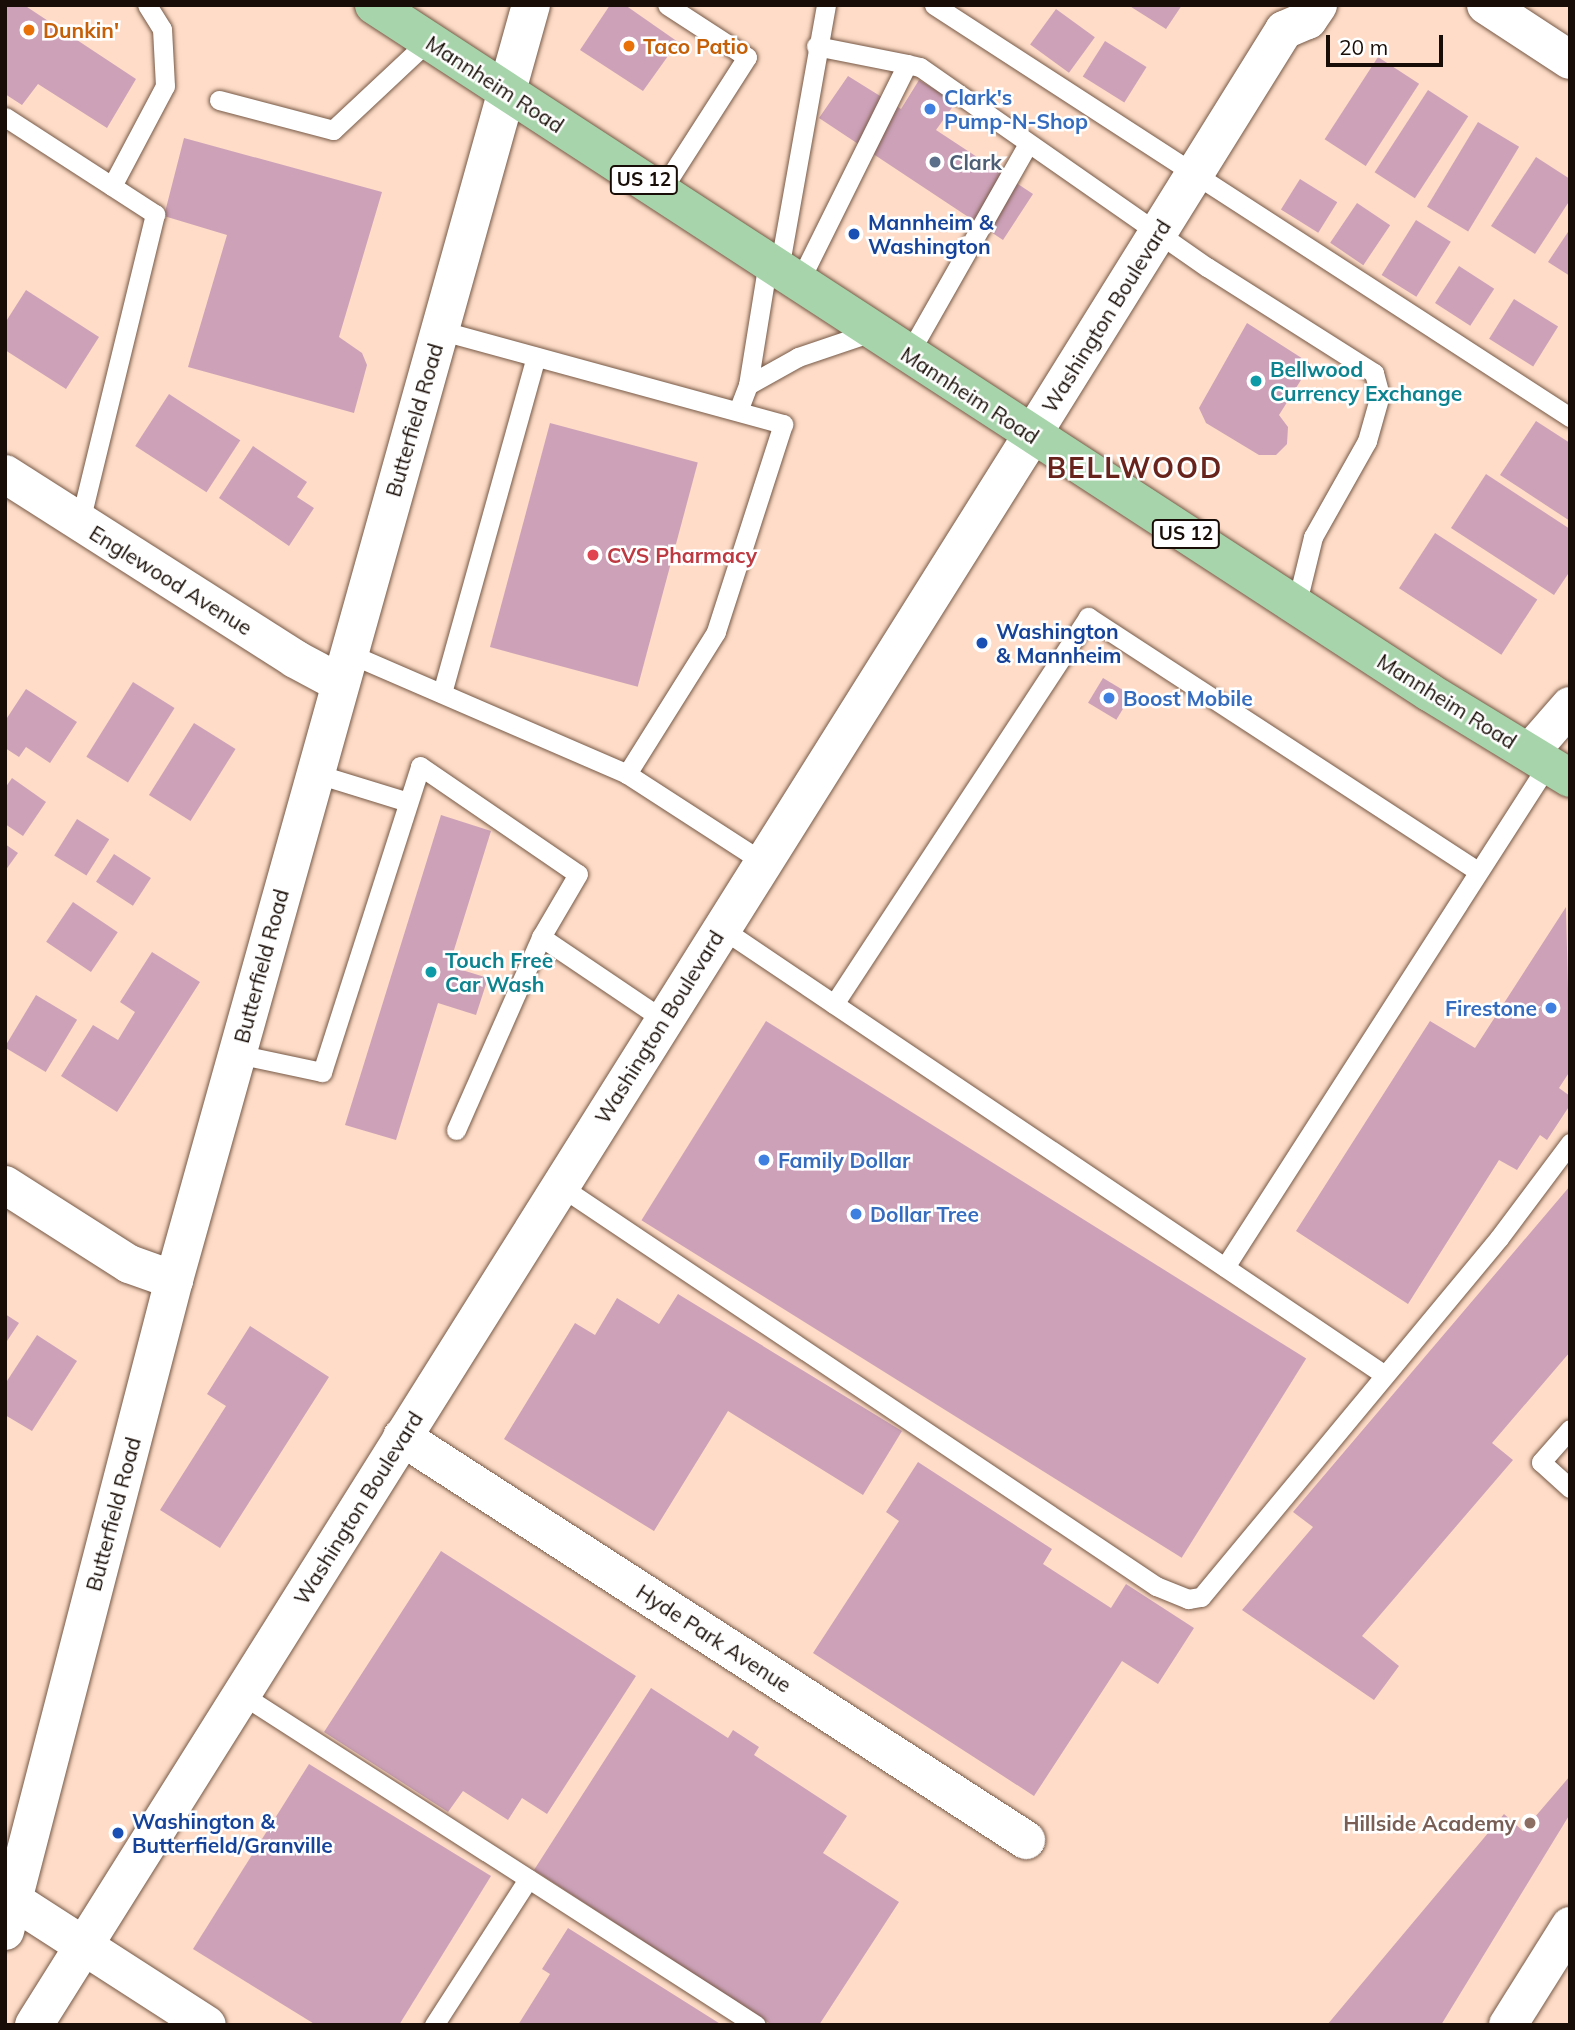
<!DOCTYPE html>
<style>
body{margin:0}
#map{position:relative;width:1575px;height:2030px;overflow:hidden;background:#fedcc7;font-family:Mulish,sans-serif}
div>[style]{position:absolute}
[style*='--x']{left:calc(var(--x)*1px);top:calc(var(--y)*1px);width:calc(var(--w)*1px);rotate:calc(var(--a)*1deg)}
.building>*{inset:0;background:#cda2b9;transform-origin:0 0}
.roads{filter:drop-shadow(0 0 2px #765947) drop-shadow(0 0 2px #765947)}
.service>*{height:19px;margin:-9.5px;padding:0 9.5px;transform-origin:9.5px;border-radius:9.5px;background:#fff}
.minor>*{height:38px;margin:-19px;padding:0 19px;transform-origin:19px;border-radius:19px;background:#fff}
.tertiary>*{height:38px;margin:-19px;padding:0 19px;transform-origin:19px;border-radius:19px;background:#fff}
.secondary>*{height:38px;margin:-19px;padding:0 19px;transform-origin:19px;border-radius:19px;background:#fff}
.primary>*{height:38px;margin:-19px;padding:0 19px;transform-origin:19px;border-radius:19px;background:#a7d4aa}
.dots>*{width:19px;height:19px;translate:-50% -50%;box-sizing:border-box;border:4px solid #fff;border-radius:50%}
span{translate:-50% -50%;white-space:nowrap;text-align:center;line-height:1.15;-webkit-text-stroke:5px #fff;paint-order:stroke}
.shield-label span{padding:2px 5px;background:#fff;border:2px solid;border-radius:5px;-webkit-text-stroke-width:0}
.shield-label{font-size:19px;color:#190e07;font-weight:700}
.food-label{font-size:21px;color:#c56008;font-weight:700}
.left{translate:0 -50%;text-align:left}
.street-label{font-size:21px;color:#190e07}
.shop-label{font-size:21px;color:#366cbe;font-weight:700}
.right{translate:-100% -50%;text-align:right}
.service-label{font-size:21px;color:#4e5e75;font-weight:700}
.transit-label{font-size:21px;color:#164399;font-weight:700}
.culture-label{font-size:21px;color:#0d838f;font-weight:700}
.health-label{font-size:21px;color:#be3a42;font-weight:700}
.education-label{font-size:21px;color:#785e54;font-weight:700}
.district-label{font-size:28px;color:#68241c;font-weight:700;letter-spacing:2px}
.frame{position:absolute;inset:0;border:7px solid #190e07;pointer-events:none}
.scale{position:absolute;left:1326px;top:35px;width:117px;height:32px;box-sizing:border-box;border:4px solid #190e07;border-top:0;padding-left:9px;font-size:21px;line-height:24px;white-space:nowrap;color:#190e07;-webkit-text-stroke:5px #fff;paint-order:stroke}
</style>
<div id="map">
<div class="building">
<i style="clip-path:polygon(5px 5px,24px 5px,136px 79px,107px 128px,38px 84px,22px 105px,5px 94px)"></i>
<i style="clip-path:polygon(610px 5px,625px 5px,678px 42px,643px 91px,580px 50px)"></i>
<i style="clip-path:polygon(1128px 5px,1182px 5px,1166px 29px)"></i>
<i style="left:1056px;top:9px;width:48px;height:44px;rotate:36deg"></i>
<i style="left:1105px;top:41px;width:49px;height:42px;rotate:32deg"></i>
<i style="left:1378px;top:57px;width:49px;height:98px;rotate:33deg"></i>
<i style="clip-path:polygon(848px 76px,901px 109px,919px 80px,956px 102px,936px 130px,1033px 194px,1003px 240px,819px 118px)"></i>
<i style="left:1428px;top:90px;width:48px;height:98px;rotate:33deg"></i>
<i style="left:1478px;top:122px;width:48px;height:99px;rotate:31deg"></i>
<i style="clip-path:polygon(184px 138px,382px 192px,339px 337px,362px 353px,367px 365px,354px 413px,188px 367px,227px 235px,164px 216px)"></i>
<i style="clip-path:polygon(1536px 157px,1570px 179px,1570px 200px,1535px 254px,1491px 226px)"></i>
<i style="left:1300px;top:179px;width:44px;height:36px;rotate:32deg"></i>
<i style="left:1357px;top:203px;width:40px;height:48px;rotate:34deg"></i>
<i style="left:1416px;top:220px;width:41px;height:65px;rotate:32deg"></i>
<i style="clip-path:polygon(1570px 229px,1570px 276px,1548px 262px)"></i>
<i style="left:1459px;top:266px;width:42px;height:44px;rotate:33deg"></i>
<i style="clip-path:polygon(26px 290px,99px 337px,66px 389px,5px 350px,5px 323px)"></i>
<i style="left:1514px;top:299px;width:52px;height:47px;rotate:32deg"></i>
<i style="clip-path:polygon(1247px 323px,1311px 364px,1279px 415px,1288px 427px,1287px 444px,1276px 455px,1259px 455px,1206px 423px,1199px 408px)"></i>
<i style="left:169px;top:394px;width:85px;height:62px;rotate:33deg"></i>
<i style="clip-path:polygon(1536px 421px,1570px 443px,1570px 521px,1500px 475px)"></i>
<i style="left:550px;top:423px;width:153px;height:232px;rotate:15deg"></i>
<i style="clip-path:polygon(253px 446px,307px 482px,297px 497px,314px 508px,289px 546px,219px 498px)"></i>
<i style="clip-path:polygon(1486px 474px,1570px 529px,1570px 571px,1554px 595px,1451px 528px)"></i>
<i style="left:1435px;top:533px;width:122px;height:66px;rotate:33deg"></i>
<i style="left:1103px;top:678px;width:33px;height:29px;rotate:31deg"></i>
<i style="left:133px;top:682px;width:49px;height:88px;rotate:32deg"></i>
<i style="clip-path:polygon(26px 689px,77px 722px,50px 763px,26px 747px,19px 757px,5px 748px,5px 721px)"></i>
<i style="left:194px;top:723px;width:49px;height:85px;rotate:32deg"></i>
<i style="clip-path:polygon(12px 778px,46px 802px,23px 836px,5px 824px,5px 788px)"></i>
<i style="clip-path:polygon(441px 815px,491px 831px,449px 966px,488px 978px,476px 1015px,438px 1003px,396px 1140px,345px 1125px)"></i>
<i style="left:77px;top:819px;width:38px;height:43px;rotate:32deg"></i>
<i style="clip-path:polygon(5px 844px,18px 853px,5px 871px)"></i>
<i style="left:114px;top:854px;width:44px;height:33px;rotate:33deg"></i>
<i style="left:73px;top:902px;width:54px;height:48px;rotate:34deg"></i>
<i style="clip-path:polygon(1566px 907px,1570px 1071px,1559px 1088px,1570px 1096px,1570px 1105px,1547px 1140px,1540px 1135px,1517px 1170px,1499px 1160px,1408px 1304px,1296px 1231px,1430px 1021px,1475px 1048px)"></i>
<i style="clip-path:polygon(152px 952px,200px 982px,117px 1112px,61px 1076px,93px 1025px,118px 1040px,135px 1012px,120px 1002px)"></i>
<i style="left:36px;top:995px;width:48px;height:61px;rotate:31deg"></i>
<i style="left:766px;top:1021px;width:637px;height:235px;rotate:32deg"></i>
<i style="clip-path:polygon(1570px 1186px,1570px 1352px,1492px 1443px,1513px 1460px,1362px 1636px,1399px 1666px,1374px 1700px,1242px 1610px,1313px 1527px,1293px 1512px)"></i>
<i style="clip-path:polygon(678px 1294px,902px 1431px,863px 1495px,728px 1411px,654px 1531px,504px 1439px,575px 1323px,595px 1335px,617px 1298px,659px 1324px)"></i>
<i style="clip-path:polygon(5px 1314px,19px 1323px,5px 1344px)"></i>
<i style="clip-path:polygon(250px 1326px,329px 1377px,220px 1548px,160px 1510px,226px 1406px,207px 1394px)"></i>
<i style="clip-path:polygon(37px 1335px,77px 1361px,32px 1431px,5px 1415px,5px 1384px)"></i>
<i style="clip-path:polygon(918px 1462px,1052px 1549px,1043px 1564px,1111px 1608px,1126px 1584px,1194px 1628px,1158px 1684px,1122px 1661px,1034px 1796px,813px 1653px,899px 1521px,886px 1512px)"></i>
<i style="clip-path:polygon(441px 1551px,636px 1676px,547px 1814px,522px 1798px,508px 1820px,463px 1791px,448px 1812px,324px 1732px)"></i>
<i style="clip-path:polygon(651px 1688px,728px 1738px,733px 1730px,759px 1747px,754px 1755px,847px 1816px,823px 1853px,899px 1902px,819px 2025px,772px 2025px,534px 1870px)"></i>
<i style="clip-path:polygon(309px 1764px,491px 1876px,399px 2025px,316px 2025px,193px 1949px)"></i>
<i style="clip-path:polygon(1570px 1776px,1570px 1814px,1441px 2025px,1327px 2025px,1504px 1814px,1523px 1831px)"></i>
<i style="clip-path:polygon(568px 1928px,722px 2025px,518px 2025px,550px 1974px,542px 1969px)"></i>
</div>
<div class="roads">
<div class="service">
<i style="--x:934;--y:5;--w:758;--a:32.94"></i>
<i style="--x:816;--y:46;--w:93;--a:11.2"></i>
<i style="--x:219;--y:100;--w:118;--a:14.7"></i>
<i style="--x:333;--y:130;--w:130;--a:-43.1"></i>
<i style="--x:5;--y:117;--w:179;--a:32.9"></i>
<i style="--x:155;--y:214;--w:317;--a:103.7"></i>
<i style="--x:112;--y:186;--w:113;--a:-62.1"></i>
<i style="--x:165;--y:86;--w:57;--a:-93"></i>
<i style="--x:162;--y:29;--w:28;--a:-122"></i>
<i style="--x:661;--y:191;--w:159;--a:-57.3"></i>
<i style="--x:747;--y:57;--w:95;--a:-147"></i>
<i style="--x:779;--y:269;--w:268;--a:-79.9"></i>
<i style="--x:799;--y:282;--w:243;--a:-63.6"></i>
<i style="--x:907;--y:64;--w:13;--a:13"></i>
<i style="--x:920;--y:67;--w:350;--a:34.9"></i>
<i style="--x:1207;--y:267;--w:198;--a:32.4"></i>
<i style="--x:1374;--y:373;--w:23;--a:75"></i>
<i style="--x:1380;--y:395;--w:48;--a:105.8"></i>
<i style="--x:1367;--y:441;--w:110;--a:119.4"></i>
<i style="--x:1313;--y:537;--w:71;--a:103.8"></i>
<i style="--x:439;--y:330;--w:357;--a:15.3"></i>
<i style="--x:783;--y:424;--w:219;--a:107.9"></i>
<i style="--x:716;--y:632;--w:168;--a:122.1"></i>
<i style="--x:627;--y:774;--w:162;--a:32.9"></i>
<i style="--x:908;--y:355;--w:243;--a:-60.4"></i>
<i style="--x:748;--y:385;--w:57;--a:-29.2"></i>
<i style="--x:798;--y:357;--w:78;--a:-18.7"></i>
<i style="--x:738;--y:411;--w:28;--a:-69"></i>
<i style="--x:748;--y:385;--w:126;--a:-80.8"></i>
<i style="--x:348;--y:653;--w:304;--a:23.4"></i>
<i style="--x:442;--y:693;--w:349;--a:-74.4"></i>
<i style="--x:314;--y:773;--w:98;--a:17.1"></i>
<i style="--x:721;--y:928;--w:800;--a:33.95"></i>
<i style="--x:834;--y:1004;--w:463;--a:-56.7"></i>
<i style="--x:1088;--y:617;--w:465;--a:33.1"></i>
<i style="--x:237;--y:1054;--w:87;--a:12"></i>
<i style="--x:322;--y:1072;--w:321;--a:-72.2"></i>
<i style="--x:420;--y:766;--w:191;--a:34.4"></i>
<i style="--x:578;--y:874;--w:73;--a:120.4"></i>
<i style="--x:541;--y:937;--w:148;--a:34"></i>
<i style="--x:456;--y:1130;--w:211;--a:-66.2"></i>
<i style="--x:560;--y:1186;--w:718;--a:33.87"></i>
<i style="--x:1156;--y:1586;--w:35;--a:22"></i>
<i style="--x:1188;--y:1599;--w:13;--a:-9"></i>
<i style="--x:1201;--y:1597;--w:467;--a:-50.3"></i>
<i style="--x:1499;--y:1238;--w:119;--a:-53.2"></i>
<i style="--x:1225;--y:1267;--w:598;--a:-57.29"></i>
<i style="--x:1570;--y:1429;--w:44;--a:131.3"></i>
<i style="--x:1541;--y:1462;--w:39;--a:42"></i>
<i style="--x:241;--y:1694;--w:612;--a:32.73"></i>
<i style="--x:434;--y:2025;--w:174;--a:-57.2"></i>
</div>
<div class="minor">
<i style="--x:1486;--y:5;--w:100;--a:33.2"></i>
<i style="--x:5;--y:474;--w:344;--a:32.5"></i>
<i style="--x:295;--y:659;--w:51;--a:28.1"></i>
<i style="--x:1530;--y:752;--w:61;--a:-49"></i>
<i style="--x:5;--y:1185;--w:147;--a:32.5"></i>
<i style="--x:129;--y:1264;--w:48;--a:19.6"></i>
<i style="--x:402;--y:1437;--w:743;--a:32.86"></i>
<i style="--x:5;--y:1895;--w:240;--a:32.8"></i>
<i style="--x:1508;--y:2025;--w:117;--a:-57.9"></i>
</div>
<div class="tertiary">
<i style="--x:1032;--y:435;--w:477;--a:-58.1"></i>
<i style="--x:1284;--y:30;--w:26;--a:-23"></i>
<i style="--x:1308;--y:20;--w:18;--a:-56"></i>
</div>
<div class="secondary">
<i style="--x:5;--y:1931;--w:673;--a:-75.45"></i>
<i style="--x:174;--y:1280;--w:1324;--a:-74.36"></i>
<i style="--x:34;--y:2025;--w:1877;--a:-57.88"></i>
</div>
<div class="primary">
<i style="--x:374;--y:5;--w:1259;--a:33.07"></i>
<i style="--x:1429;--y:692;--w:165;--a:31.4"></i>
</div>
</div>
<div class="dots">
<i style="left:29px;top:30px;background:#e8710a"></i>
<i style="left:629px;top:46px;background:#e8710a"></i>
<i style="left:930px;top:109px;background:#3f7fe0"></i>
<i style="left:935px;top:162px;background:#5c6f8a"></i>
<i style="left:854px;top:234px;background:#1a4fb4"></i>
<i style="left:1256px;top:381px;background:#0f9aa8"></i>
<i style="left:593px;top:555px;background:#e0444e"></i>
<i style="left:982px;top:643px;background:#1a4fb4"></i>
<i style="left:1109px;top:698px;background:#3f7fe0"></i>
<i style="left:431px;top:972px;background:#0f9aa8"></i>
<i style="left:1551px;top:1008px;background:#3f7fe0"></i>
<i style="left:764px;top:1160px;background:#3f7fe0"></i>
<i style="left:856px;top:1214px;background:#3f7fe0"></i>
<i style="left:1530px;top:1823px;background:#8d6e63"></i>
<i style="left:118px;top:1833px;background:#1a4fb4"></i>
</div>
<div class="shield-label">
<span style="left:644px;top:180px">US 12</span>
<span style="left:1186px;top:534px">US 12</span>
</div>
<div class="food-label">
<span class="left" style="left:43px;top:30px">Dunkin'</span>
<span class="left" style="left:643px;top:46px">Taco Patio</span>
</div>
<div class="street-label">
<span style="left:495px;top:84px;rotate:33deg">Mannheim Road</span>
<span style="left:1106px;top:316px;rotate:-58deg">Washington Boulevard</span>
<span style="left:970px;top:395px;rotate:33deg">Mannheim Road</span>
<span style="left:414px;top:420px;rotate:-74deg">Butterfield Road</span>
<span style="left:171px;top:580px;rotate:32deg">Englewood Avenue</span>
<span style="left:1447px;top:701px;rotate:32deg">Mannheim Road</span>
<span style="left:261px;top:966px;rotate:-75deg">Butterfield Road</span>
<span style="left:659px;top:1027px;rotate:-58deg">Washington Boulevard</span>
<span style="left:358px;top:1508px;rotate:-58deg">Washington Boulevard</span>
<span style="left:113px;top:1514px;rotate:-75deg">Butterfield Road</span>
<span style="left:714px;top:1638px;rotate:33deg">Hyde Park Avenue</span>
</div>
<div class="shop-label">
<span class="left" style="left:944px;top:109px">Clark's<br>Pump-N-Shop</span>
<span class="left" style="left:1123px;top:698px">Boost Mobile</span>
<span class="right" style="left:1537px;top:1008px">Firestone</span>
<span class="left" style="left:778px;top:1160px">Family Dollar</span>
<span class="left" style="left:870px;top:1214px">Dollar Tree</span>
</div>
<div class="service-label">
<span class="left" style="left:949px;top:162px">Clark</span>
</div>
<div class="transit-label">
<span class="left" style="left:868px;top:234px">Mannheim &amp;<br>Washington</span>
<span class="left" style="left:996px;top:643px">Washington<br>&amp; Mannheim</span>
<span class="left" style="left:132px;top:1833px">Washington &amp;<br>Butterfield/Granville</span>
</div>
<div class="culture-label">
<span class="left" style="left:1270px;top:381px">Bellwood<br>Currency Exchange</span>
<span class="left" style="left:445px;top:972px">Touch Free<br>Car Wash</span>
</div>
<div class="health-label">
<span class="left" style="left:607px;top:555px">CVS Pharmacy</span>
</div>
<div class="education-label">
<span class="right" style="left:1516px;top:1823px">Hillside Academy</span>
</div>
<div class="district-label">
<span style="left:1135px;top:468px">BELLWOOD</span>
</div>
<div class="frame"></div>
<div class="scale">20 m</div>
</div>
